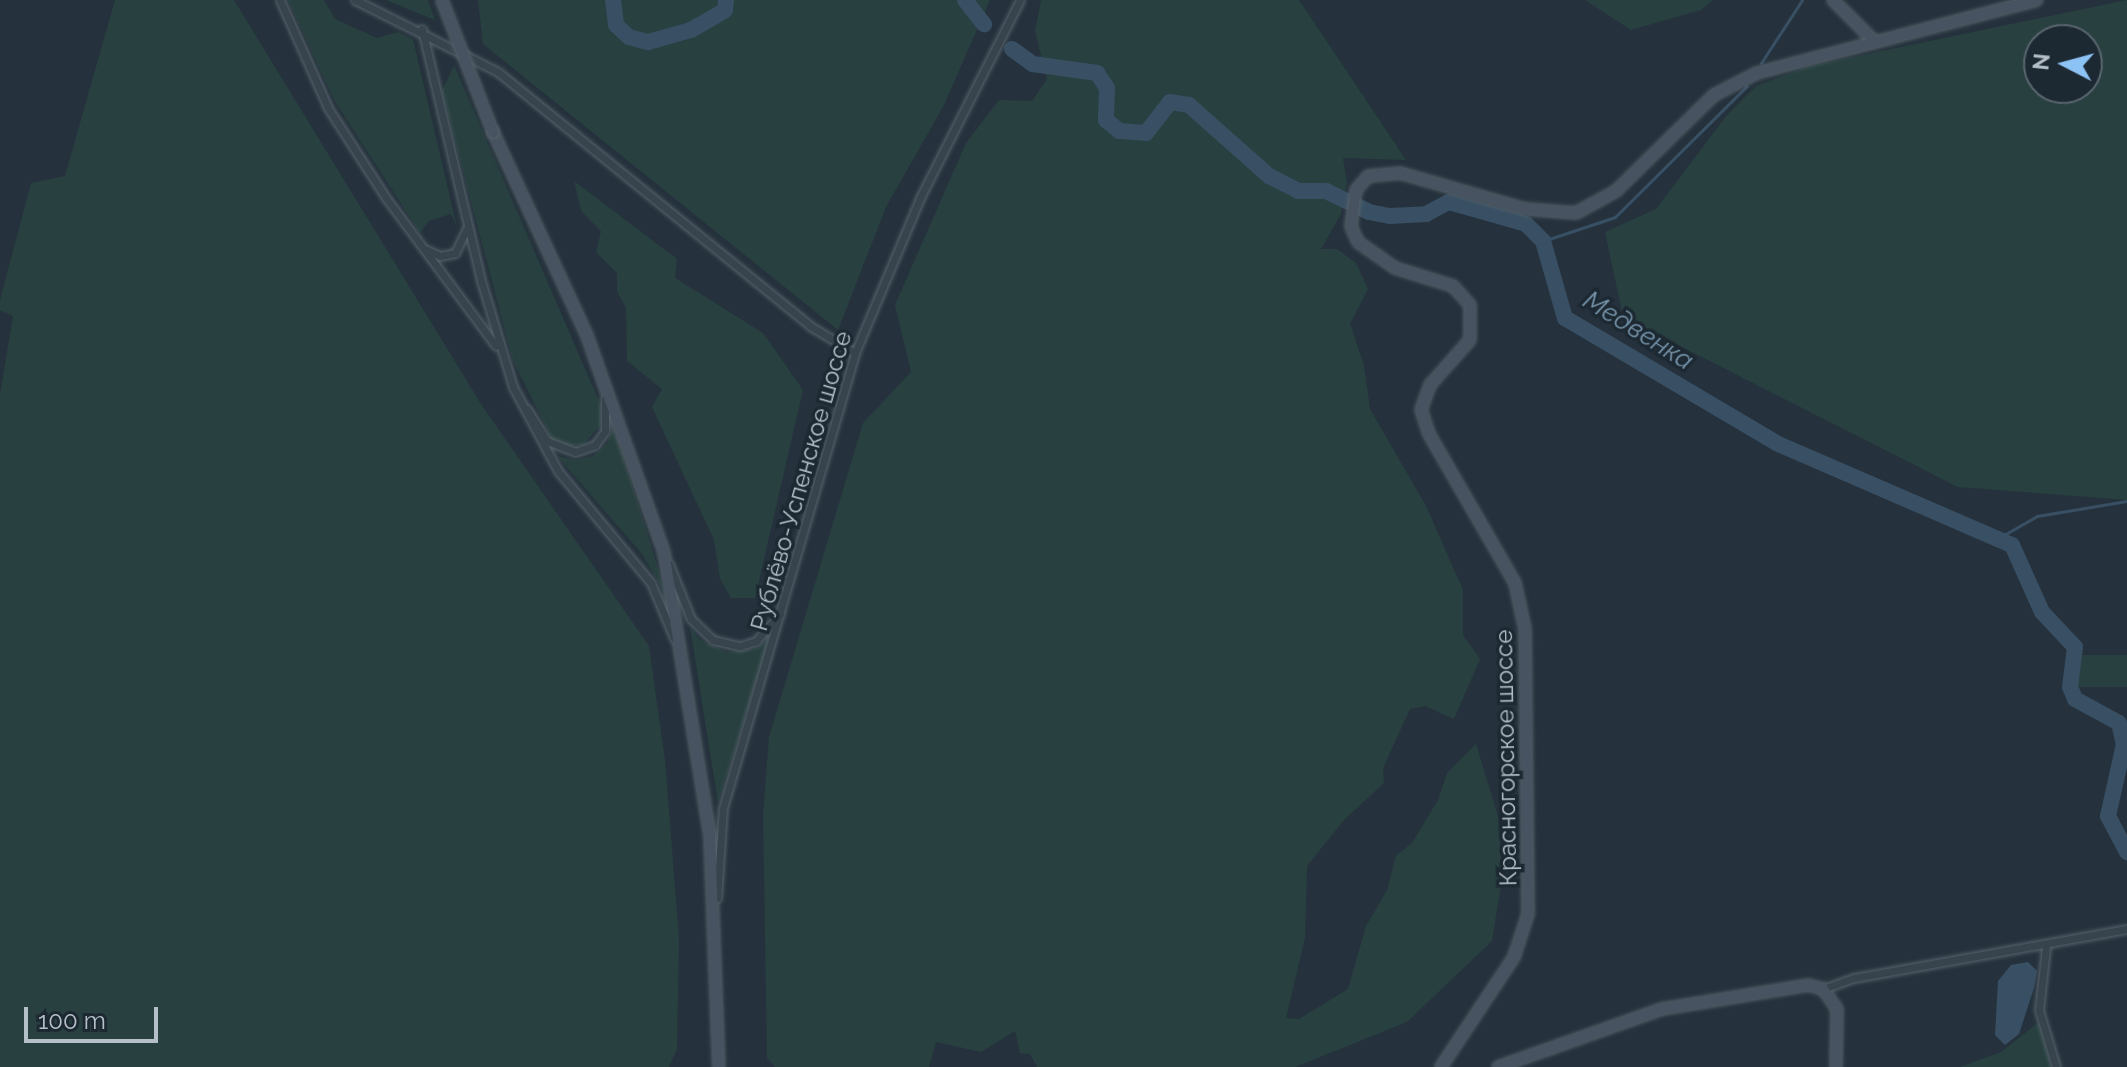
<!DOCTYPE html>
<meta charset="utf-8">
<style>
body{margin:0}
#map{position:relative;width:2127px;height:1067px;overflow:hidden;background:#25323d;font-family:Raleway,sans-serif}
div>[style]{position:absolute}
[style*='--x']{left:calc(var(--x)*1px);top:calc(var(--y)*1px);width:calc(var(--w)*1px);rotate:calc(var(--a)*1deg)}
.green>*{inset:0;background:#28403f;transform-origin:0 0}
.water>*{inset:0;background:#395064}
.stream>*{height:3px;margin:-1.5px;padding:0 1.5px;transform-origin:1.5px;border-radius:1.5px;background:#395064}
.river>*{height:16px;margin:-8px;padding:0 8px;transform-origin:8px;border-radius:8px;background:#395064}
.roads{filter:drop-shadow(0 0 2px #56626b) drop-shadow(0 0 2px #56626b)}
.street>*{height:7px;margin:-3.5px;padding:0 3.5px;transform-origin:3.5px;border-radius:3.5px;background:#38444d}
.secondary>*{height:10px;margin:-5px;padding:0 5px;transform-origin:5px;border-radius:5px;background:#475360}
.bridges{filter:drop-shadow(0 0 2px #56626b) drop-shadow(0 0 2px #56626b)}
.secondary-bridge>*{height:10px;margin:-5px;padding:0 5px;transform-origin:5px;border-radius:5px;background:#475360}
span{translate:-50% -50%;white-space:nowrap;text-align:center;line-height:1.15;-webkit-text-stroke:7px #1d2932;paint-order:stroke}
.street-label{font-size:24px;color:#b4bfc8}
.water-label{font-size:26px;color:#7593aa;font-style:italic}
.north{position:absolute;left:2023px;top:24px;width:80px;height:80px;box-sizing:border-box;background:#1d2932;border:2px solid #59656e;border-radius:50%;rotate:276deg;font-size:22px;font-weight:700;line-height:32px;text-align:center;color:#b4bfc8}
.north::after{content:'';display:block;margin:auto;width:28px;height:36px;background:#8dc2f5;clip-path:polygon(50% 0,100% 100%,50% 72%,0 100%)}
.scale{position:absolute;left:24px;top:1007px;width:134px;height:36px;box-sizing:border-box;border:4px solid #b4bfc8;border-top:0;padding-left:10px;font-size:24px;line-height:28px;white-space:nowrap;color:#b4bfc8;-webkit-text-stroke:6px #1d2932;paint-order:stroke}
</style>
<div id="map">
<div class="green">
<i style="clip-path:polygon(115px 0,234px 0,481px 404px,649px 646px,665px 760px,679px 938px,677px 1049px,669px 1067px,0 1067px,0 394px,13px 316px,0 310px,0 300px,31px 183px,65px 176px)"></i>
<i style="clip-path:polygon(288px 0,324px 0,335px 19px,377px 38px,398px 32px,413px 39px,457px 227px,451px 214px,429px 221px,420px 233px,334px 100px)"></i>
<i style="clip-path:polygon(386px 0,428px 0,435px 20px)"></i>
<i style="clip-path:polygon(478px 0,990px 0,944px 105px,886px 207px,838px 330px,483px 44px)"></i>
<i style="clip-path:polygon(1041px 0,1299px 0,1406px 160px,1343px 158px,1347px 182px,1341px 214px,1321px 249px,1337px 249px,1356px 263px,1368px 289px,1350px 324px,1364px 365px,1370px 409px,1426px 506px,1463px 590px,1463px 635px,1480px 659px,1454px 719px,1425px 706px,1410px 709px,1383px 768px,1384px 783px,1344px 820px,1307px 866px,1305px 938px,1286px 1018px,1299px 1019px,1348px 989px,1366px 926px,1387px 890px,1396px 856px,1412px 843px,1438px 800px,1447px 773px,1476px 744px,1498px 816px,1502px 879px,1492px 941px,1407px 1022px,1295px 1067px,1037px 1067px,1030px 1054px,1020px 1053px,1015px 1031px,981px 1052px,936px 1042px,929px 1067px,775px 1067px,767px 1058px,763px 815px,769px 737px,863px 423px,911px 372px,895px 305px,966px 143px,999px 100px,1032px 101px,1047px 79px,1035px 31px)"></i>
<i style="clip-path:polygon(1585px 0,1713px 0,1701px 10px,1631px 30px)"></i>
<i style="clip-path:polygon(evenodd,2127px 0,2127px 500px,1958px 487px,1623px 317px,1605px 232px,1656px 209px,1727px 115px,1756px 86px,1810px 66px,2127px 0,2039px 40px,2087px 40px,2087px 88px,2039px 88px,2039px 40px)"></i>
<i style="clip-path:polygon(454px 65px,602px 408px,600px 426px,583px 445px,567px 446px,552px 439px,513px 361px,442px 91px)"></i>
<i style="clip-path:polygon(574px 181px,677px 259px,675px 278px,763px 333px,803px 390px,755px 598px,731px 598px,720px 579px,714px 540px,652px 407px,662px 389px,627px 361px,626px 308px,617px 291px,617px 273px,596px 252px,601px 231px,581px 211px)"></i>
<i style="clip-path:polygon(613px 425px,652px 548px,665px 594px,642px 554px,557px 456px,576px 460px,593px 456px,607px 444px)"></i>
<i style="clip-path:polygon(690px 627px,700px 640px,727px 652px,754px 649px,769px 639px,718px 803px)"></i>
<i style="left:2127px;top:655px;width:32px;height:50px;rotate:90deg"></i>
<i style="clip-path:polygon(2039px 1022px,2051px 1067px,1960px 1067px,2001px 1052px)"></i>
</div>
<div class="water">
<i style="clip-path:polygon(2028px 962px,2037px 971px,2034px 988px,2019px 1034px,2005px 1045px,1995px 1035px,1998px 981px,2011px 965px)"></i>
</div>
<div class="stream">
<i style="--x:1761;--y:63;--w:75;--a:-56.9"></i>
<i style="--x:1543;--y:241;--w:76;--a:-18.4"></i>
<i style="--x:1615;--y:217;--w:186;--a:-44.8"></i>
<i style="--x:1997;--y:539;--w:46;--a:-29.9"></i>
<i style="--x:2037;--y:516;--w:91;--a:-9.5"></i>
</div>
<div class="river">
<i style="--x:613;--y:0;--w:25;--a:83"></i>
<i style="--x:616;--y:25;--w:18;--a:43"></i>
<i style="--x:629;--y:37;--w:20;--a:15"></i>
<i style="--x:648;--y:42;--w:45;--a:-15.6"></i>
<i style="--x:691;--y:30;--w:39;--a:-30"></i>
<i style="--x:725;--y:10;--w:10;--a:-84"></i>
<i style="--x:965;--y:0;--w:31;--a:52"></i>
<i style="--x:1012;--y:49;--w:26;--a:36"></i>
<i style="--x:1033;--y:64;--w:65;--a:8"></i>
<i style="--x:1097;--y:73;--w:18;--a:56"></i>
<i style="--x:1107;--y:88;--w:32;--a:92"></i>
<i style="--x:1106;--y:120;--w:17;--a:40"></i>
<i style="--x:1119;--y:131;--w:27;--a:4"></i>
<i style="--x:1146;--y:133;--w:39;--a:-52"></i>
<i style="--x:1170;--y:102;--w:19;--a:9"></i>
<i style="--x:1189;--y:105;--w:107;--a:41.6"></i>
<i style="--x:1269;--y:176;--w:33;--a:27"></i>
<i style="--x:1298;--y:191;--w:28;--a:0"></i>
<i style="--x:1326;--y:191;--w:48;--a:26"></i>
<i style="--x:1369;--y:212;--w:21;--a:11"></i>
<i style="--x:1390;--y:216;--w:36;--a:-3"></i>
<i style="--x:1426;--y:214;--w:26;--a:-28"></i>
<i style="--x:1449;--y:202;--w:80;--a:15.9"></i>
<i style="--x:1526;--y:224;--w:24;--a:45"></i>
<i style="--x:1543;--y:241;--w:80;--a:74.1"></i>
<i style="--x:1565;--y:318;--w:245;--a:30.6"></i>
<i style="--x:1776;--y:443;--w:257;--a:23.4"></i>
<i style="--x:2012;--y:545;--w:73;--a:65.9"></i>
<i style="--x:2042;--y:612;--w:48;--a:46.7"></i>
<i style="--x:2075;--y:647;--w:40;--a:97.1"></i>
<i style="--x:2070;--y:687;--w:13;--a:67"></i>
<i style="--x:2075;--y:699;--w:50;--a:28.6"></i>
<i style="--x:2119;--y:723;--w:22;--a:77"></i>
<i style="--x:2124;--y:744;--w:74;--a:102.5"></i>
<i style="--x:2108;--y:816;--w:41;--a:62.2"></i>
</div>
<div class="roads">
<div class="street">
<i style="--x:280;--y:0;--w:118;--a:66"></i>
<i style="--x:328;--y:108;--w:107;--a:57.2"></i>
<i style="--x:386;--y:198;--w:184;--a:53.4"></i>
<i style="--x:355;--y:0;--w:160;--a:26.7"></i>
<i style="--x:498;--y:72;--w:402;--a:39.1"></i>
<i style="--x:810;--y:326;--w:52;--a:31"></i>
<i style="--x:422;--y:29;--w:262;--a:76.8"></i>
<i style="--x:482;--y:284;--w:108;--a:73.2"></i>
<i style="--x:513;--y:387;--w:95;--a:61.8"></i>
<i style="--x:558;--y:471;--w:146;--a:50.3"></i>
<i style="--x:651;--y:583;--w:60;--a:67.3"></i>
<i style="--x:427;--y:250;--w:14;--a:25"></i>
<i style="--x:440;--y:256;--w:15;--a:-11"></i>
<i style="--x:455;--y:253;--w:28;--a:-64"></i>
<i style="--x:527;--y:409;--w:38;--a:58"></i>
<i style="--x:547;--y:441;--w:30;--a:21"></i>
<i style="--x:575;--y:452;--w:21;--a:-19"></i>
<i style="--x:595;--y:445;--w:17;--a:-54"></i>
<i style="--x:605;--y:431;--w:32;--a:-90"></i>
<i style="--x:669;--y:564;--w:59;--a:68.2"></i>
<i style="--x:691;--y:619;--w:30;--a:44"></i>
<i style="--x:713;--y:640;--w:28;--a:13"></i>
<i style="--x:740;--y:646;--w:17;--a:-17"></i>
<i style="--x:756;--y:641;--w:36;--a:-48"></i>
<i style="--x:717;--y:898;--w:90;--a:-86.2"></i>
<i style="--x:723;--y:808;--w:474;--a:-73.8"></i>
<i style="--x:855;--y:353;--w:168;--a:-67.2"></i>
<i style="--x:920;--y:198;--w:222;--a:-63.2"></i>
<i style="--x:2046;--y:947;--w:63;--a:96.3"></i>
<i style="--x:2039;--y:1010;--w:59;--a:73.4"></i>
<i style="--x:1823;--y:989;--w:33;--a:-20"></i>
<i style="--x:1854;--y:978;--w:277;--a:-10.2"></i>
</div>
<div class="secondary">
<i style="--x:1833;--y:0;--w:57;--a:45"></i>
<i style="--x:493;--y:132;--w:221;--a:65.2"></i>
<i style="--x:586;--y:333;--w:232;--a:70.4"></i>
<i style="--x:664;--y:552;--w:289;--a:80.8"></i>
<i style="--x:710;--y:837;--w:230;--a:87.8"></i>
<i style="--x:1441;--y:1067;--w:132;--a:-56.4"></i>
<i style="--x:1514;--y:957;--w:45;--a:-72"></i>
<i style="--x:1528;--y:914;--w:285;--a:-90.6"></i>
<i style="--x:1525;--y:629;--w:47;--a:-102.3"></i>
<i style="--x:1515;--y:583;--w:172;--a:-120"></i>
<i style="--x:1429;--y:434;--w:25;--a:-108"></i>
<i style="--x:1421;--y:410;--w:27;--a:-70"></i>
<i style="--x:1430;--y:385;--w:60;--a:-48.4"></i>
<i style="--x:1470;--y:340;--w:35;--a:-90"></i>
<i style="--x:1470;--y:305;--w:25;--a:-132"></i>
<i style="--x:1453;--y:286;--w:61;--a:-162.8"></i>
<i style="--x:1395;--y:268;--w:45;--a:-144.9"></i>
<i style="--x:1358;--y:242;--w:17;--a:-114"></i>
<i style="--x:1351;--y:226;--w:36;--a:-82"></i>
<i style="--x:1356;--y:190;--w:18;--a:-49"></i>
<i style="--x:1368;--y:176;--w:32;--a:-5"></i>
<i style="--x:1400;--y:173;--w:130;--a:16.1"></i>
<i style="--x:1525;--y:209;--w:51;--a:4.5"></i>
<i style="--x:1576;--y:213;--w:46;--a:-28.8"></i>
<i style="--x:1616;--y:191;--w:137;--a:-44.4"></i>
<i style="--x:1714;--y:95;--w:48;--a:-27.1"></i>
<i style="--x:1757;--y:73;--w:289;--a:-14.6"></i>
<i style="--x:1498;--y:1067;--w:174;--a:-19.5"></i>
<i style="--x:1662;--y:1009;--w:148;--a:-9.3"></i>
<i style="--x:1808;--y:985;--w:16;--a:15"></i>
<i style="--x:1823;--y:989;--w:24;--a:55"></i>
<i style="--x:1837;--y:1009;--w:58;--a:91"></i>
</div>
</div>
<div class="bridges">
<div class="secondary-bridge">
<i style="--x:442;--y:0;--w:142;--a:68.9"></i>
</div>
</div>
<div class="street-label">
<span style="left:801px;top:481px;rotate:-74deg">Рублёво-Успенское шоссе</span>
<span style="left:1506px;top:758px;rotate:-91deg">Красногорское шоссе</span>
</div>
<div class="water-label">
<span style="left:1638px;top:331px;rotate:32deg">Медвенка</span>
</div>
<div class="north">N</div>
<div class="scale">100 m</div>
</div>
